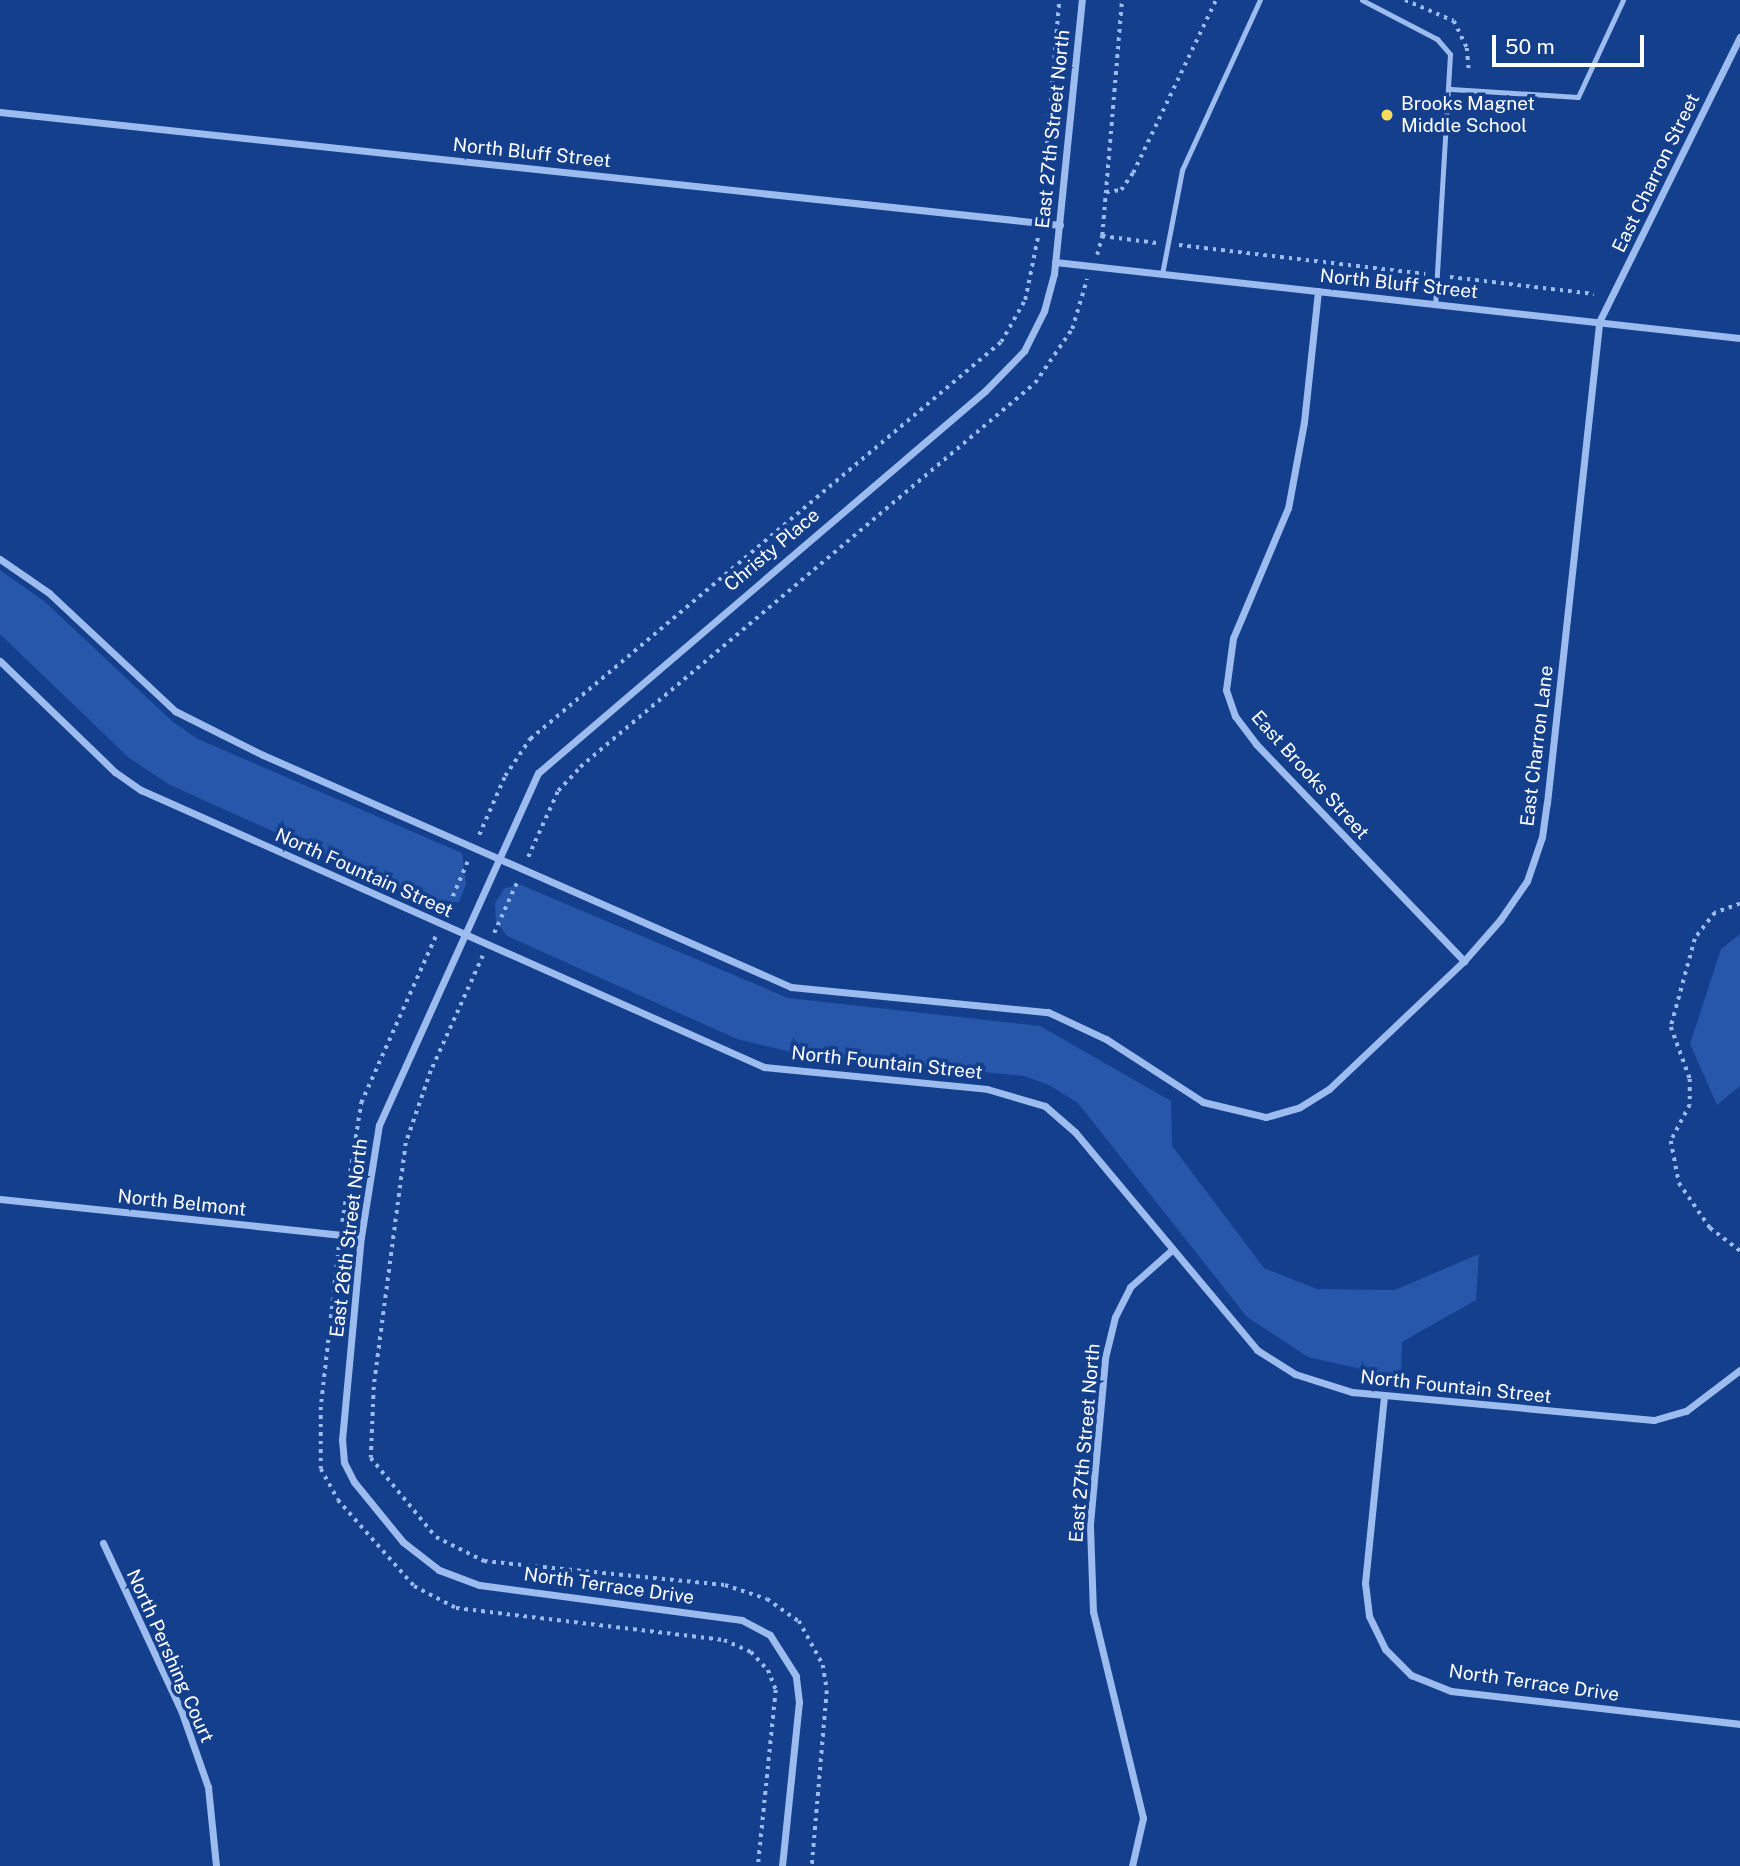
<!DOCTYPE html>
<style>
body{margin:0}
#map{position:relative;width:1740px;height:1866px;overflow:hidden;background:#143f8c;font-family:"Public Sans",sans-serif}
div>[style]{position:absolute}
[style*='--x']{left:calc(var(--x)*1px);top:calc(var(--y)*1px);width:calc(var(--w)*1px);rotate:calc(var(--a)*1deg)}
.green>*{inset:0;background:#2657ab}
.path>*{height:3.5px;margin-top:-1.75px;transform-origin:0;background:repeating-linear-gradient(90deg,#9cbcf0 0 3.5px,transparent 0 8.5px)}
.service>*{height:5px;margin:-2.5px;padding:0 2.5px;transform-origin:2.5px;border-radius:2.5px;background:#9cbcf0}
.minor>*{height:7px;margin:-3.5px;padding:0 3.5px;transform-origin:3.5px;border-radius:3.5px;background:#9cbcf0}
.dots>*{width:19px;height:19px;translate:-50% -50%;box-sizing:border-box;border:4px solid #143f8c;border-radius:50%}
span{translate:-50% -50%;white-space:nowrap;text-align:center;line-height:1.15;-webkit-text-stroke:7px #143f8c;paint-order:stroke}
.poi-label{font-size:19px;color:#fff}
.left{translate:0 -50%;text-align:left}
.street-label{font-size:19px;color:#fff}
.scale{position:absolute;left:1492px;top:35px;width:152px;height:32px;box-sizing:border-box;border:4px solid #fff;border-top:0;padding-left:9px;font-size:21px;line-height:24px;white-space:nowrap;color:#fff;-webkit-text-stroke:5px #143f8c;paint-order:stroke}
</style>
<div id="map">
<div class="green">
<i style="clip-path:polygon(0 570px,44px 601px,173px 722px,198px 739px,462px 853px,466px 884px,459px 902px,421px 898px,170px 785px,129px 758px,0 634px)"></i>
<i style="clip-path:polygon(521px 885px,788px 998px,1040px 1026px,1171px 1101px,1172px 1146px,1264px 1268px,1317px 1289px,1395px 1290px,1479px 1254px,1476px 1300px,1402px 1342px,1401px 1378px,1308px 1357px,1247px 1317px,1078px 1103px,1049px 1085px,1024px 1076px,799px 1054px,737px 1039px,507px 936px,496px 921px,495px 903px,505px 888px)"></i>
<i style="clip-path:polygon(1740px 934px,1740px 1086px,1717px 1105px,1690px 1044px,1721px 949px)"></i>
</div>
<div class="path">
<i style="--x:1405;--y:0;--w:53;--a:23.2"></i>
<i style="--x:1454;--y:21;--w:30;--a:64"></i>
<i style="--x:1467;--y:48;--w:22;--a:85"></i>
<i style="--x:1106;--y:192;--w:15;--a:-8"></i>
<i style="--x:1121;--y:190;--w:21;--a:-55"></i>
<i style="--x:1133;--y:173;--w:192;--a:-64.4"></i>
<i style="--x:1041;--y:211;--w:212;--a:-85.1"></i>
<i style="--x:1102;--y:236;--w:55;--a:7.3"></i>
<i style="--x:1179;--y:245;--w:248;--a:6.7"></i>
<i style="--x:1097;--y:255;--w:20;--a:-75"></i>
<i style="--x:1102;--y:236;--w:237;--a:-85.2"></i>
<i style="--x:1450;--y:277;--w:145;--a:6.7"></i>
<i style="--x:479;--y:835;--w:64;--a:-66.2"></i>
<i style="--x:505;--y:776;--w:45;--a:-56"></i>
<i style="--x:530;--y:739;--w:616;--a:-40.13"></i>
<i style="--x:1001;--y:342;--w:48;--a:-60.3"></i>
<i style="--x:1025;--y:300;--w:65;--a:-78.5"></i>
<i style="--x:528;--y:857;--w:72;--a:-65.6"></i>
<i style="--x:558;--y:791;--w:33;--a:-47"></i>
<i style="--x:580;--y:767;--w:595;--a:-40.16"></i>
<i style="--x:1035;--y:383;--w:65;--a:-55.6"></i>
<i style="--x:1072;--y:329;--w:52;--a:-73.3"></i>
<i style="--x:1740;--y:904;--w:27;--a:160"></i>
<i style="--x:1715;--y:913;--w:33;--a:128"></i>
<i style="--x:1695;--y:939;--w:91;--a:105.3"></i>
<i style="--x:1671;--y:1027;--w:55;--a:69.9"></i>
<i style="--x:1690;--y:1079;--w:26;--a:90"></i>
<i style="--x:1690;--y:1105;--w:41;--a:117.8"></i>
<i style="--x:1671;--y:1141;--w:43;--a:79.2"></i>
<i style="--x:1679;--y:1183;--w:55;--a:55.4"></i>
<i style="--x:1710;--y:1228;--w:38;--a:37"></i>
<i style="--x:446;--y:912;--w:59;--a:-66.9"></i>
<i style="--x:494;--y:933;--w:58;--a:-65.6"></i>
<i style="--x:483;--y:956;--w:126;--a:114.3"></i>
<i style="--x:431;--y:1071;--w:76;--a:109.1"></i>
<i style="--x:406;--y:1143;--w:246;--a:97.5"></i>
<i style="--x:374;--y:1387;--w:71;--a:92.4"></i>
<i style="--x:371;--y:1458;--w:102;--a:50.6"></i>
<i style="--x:436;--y:1537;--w:54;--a:26.6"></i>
<i style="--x:484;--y:1561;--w:242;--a:5.7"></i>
<i style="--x:725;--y:1585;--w:44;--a:18.4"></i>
<i style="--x:767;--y:1599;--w:39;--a:35"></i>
<i style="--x:799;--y:1621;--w:50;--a:61.4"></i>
<i style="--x:823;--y:1665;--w:26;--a:81"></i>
<i style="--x:827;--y:1691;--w:176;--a:94.9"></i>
<i style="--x:342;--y:1222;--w:121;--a:-80.9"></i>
<i style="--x:361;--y:1103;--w:184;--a:-65.9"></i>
<i style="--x:339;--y:1247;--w:161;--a:96.4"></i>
<i style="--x:321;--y:1407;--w:62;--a:90"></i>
<i style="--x:321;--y:1469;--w:35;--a:61"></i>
<i style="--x:338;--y:1500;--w:115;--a:48.5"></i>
<i style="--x:414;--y:1586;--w:47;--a:27.6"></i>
<i style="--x:456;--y:1608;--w:270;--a:6.8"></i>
<i style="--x:724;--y:1640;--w:30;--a:24"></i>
<i style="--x:751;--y:1652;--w:25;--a:47"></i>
<i style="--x:768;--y:1670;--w:22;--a:68"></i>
<i style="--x:776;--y:1690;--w:177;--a:95.8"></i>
</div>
<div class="service">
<i style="--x:1362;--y:0;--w:85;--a:27.5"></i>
<i style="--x:1437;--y:39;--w:20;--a:49"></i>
<i style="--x:1450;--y:54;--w:250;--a:93.4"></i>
<i style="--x:1451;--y:89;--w:127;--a:3.6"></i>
<i style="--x:1578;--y:97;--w:107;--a:-65.1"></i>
<i style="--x:1162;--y:274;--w:106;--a:-79.1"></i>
<i style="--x:1182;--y:170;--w:187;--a:-65.4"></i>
</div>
<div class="minor">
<i style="--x:0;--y:112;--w:1066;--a:6.08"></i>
<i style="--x:1055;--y:262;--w:689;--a:6.33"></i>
<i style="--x:1318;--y:291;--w:132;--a:96.1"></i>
<i style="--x:1304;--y:422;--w:87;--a:100.5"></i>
<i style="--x:1288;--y:508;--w:141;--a:112.9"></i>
<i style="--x:1233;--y:638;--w:52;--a:97.7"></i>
<i style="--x:1226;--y:690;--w:28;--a:71"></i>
<i style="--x:1235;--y:716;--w:35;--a:53"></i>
<i style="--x:1256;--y:744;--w:301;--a:46.2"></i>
<i style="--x:0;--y:559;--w:60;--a:34.8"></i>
<i style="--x:49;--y:593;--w:173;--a:43.1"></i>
<i style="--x:175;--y:711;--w:98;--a:26.6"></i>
<i style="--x:263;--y:755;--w:577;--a:23.72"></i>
<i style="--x:791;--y:987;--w:258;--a:5.6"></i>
<i style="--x:1048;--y:1012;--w:64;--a:25"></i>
<i style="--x:1106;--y:1039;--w:116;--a:33"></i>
<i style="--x:1203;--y:1102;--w:65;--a:13.4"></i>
<i style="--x:1266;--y:1117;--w:35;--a:-16"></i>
<i style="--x:1300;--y:1107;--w:34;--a:-32"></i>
<i style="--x:1329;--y:1089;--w:186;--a:-43.5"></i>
<i style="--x:1464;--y:961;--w:55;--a:-48.7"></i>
<i style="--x:1500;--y:920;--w:47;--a:-55.3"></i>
<i style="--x:1527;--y:881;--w:46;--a:-71.2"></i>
<i style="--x:1542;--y:837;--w:34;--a:-82"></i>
<i style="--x:1547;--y:803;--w:484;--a:-83.8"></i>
<i style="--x:1599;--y:322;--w:318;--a:-63.7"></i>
<i style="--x:0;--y:661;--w:160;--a:44"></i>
<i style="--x:115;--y:772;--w:32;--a:35"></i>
<i style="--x:141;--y:790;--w:682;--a:23.97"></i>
<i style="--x:764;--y:1067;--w:224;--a:5.6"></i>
<i style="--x:987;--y:1089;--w:60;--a:16.3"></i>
<i style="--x:1045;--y:1106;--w:40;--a:41"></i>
<i style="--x:1075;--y:1132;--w:284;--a:50.1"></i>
<i style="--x:1257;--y:1350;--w:45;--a:32.3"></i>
<i style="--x:1295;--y:1374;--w:60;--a:17.5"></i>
<i style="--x:1352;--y:1392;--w:303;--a:5.3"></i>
<i style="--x:1654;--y:1420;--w:33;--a:-16"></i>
<i style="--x:1686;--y:1411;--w:68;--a:-37.2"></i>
<i style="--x:0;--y:1199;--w:363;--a:6"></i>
<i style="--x:1384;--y:1396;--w:188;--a:95.8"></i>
<i style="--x:1365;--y:1583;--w:33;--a:83"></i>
<i style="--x:1369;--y:1616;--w:37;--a:64"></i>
<i style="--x:1385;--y:1649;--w:37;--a:45"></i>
<i style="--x:1411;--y:1675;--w:43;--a:21.8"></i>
<i style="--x:1451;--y:1691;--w:291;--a:6.5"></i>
<i style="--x:103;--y:1543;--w:184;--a:65"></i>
<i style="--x:181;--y:1710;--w:82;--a:70.7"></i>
<i style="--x:208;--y:1787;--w:79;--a:84.2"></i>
<i style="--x:782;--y:1866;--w:165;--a:-84.1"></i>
<i style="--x:799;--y:1702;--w:26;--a:-97"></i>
<i style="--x:796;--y:1676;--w:49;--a:-122.4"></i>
<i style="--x:770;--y:1635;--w:32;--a:-152"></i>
<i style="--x:742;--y:1620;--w:265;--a:-172.4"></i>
<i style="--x:479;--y:1585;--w:43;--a:-159.4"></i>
<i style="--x:439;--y:1570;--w:46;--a:-142.1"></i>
<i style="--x:403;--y:1542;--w:77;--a:-129.2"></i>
<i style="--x:354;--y:1482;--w:22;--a:-117"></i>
<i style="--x:344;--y:1462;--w:22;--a:-95"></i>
<i style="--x:342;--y:1440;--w:204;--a:-84.7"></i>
<i style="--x:361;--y:1237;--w:113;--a:-80.9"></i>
<i style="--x:379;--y:1125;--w:386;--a:-65.7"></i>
<i style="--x:538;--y:773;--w:588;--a:-40.52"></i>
<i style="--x:985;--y:391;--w:56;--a:-45.7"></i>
<i style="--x:1024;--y:351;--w:45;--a:-63.4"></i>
<i style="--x:1044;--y:311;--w:38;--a:-75"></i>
<i style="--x:1054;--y:274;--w:275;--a:-84.2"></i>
<i style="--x:1132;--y:1866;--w:49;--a:-77.1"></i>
<i style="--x:1143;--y:1818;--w:212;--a:-103.6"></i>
<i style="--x:1093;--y:1612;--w:88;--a:-92"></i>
<i style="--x:1090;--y:1524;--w:167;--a:-84.8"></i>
<i style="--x:1105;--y:1358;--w:42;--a:-76.3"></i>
<i style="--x:1115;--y:1317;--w:34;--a:-63"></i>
<i style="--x:1130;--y:1287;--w:57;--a:-41.5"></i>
</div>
<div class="dots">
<i style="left:1387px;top:115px;background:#ffdc5b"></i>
</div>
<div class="poi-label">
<span class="left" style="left:1401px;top:115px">Brooks Magnet<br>Middle School</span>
</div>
<div class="street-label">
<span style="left:1053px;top:129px;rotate:-84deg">East 27th Street North</span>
<span style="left:532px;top:153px;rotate:6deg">North Bluff Street</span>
<span style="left:1656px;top:173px;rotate:-64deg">East Charron Street</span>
<span style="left:1399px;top:284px;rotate:6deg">North Bluff Street</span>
<span style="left:772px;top:550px;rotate:-40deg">Christy Place</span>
<span style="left:1537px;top:746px;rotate:-83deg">East Charron Lane</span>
<span style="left:1310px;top:775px;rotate:48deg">East Brooks Street</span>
<span style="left:364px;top:873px;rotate:24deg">North Fountain Street</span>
<span style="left:887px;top:1063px;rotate:6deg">North Fountain Street</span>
<span style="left:182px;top:1203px;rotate:6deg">North Belmont</span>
<span style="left:349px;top:1238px;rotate:-83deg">East 26th Street North</span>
<span style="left:1456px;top:1387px;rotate:6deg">North Fountain Street</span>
<span style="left:1085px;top:1443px;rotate:-85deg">East 27th Street North</span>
<span style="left:609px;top:1586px;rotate:8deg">North Terrace Drive</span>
<span style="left:170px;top:1656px;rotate:66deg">North Pershing Court</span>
<span style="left:1534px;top:1683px;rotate:8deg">North Terrace Drive</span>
</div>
<div class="scale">50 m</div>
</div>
